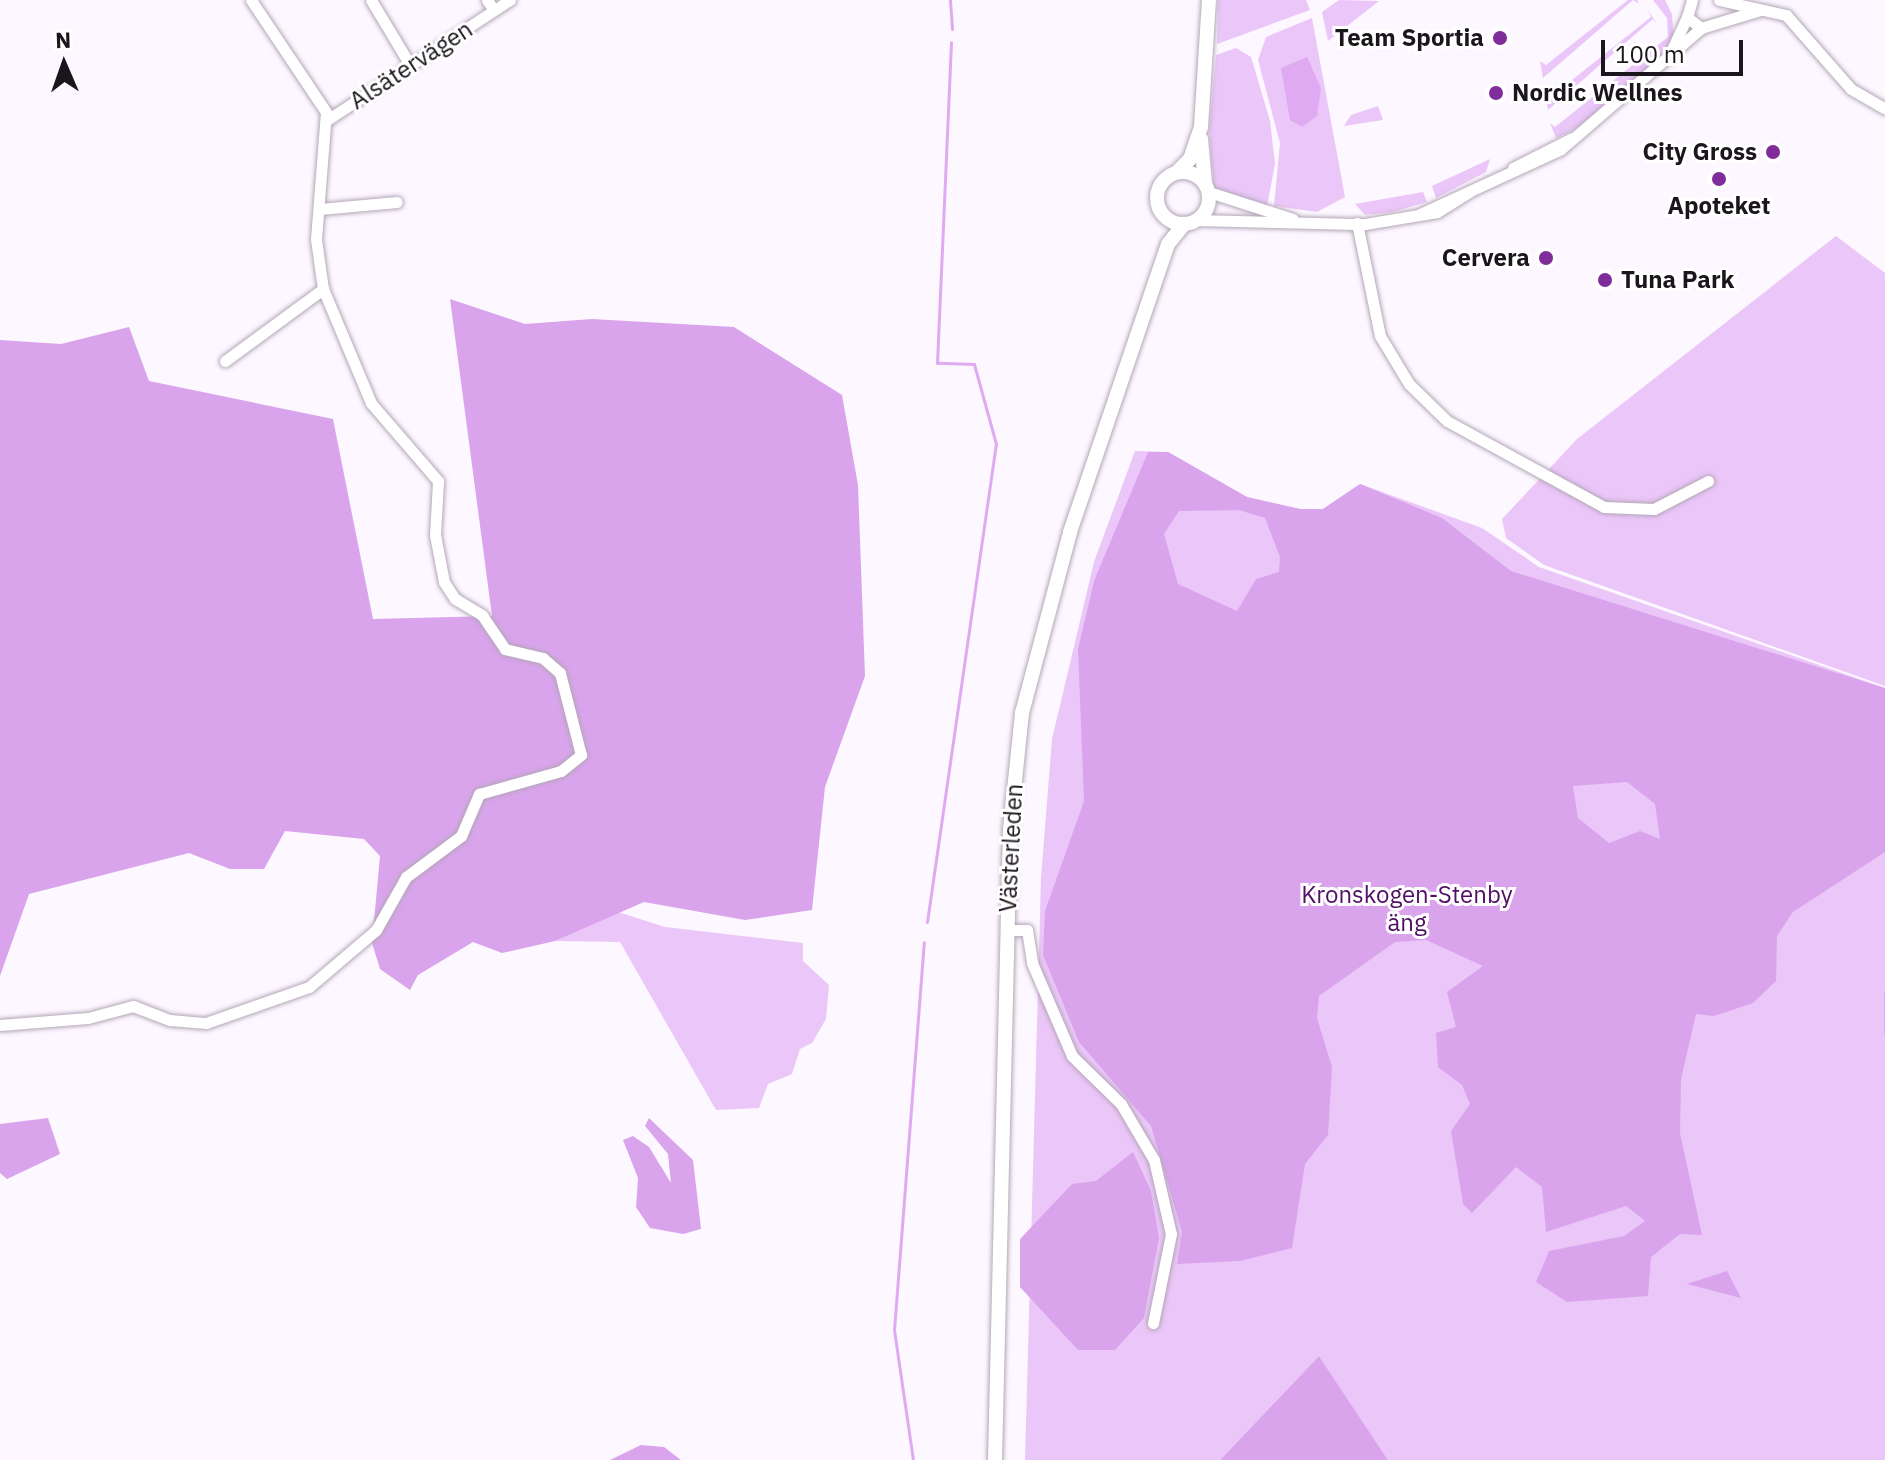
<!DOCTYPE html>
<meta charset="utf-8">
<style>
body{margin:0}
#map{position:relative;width:1885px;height:1460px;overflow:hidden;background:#fdf7ff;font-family:"IBM Plex Sans",sans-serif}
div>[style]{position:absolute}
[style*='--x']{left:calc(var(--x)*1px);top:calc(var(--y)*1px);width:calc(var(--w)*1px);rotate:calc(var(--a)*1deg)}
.green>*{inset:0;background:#ebc6f9}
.forest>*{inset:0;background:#d9a4ec}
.water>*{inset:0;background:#dfaaf2}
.stream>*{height:3px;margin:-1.5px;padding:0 1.5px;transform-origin:1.5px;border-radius:1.5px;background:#dfaaf2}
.roads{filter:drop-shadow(0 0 2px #b4a7b8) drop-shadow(0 0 2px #b4a7b8)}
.minor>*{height:11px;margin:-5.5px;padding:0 5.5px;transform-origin:5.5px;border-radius:5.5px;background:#fff}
.secondary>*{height:14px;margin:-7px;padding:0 7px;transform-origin:7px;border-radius:7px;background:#fff}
.secondary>.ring{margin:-7px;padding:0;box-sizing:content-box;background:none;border:14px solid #fff;border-radius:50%}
.dots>*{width:22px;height:22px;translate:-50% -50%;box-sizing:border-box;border:4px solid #fff;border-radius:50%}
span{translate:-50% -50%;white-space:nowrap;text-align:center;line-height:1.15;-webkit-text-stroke:6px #fff;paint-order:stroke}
.poi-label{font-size:24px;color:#1b161c;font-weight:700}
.right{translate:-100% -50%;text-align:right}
.left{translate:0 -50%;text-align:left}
.street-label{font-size:24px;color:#1b161c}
.park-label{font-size:24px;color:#500e64}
.north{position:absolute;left:24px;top:24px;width:80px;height:80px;-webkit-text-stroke:6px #fff;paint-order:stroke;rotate:358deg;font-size:22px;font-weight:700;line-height:32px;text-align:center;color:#1b161c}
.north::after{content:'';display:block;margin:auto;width:28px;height:36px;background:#1b161c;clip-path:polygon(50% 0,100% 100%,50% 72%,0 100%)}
.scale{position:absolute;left:1601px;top:40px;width:142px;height:36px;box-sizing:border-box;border:4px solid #1b161c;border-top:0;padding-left:10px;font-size:24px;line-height:28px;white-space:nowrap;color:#1b161c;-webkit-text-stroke:6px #fff;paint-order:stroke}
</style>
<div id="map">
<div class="green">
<i style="clip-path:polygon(1218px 0,1306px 0,1310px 10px,1217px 44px)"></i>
<i style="clip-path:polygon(1339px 0,1379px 1px,1328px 41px,1322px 12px)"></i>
<i style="clip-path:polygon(1628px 0,1637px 0,1639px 4px,1633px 0,1543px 78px,1540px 61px,1546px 65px)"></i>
<i style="clip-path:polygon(1653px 0,1665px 0,1672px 14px,1674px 39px,1664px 55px,1580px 127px,1556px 138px,1550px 123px,1555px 127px,1668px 37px,1667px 18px)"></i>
<i style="clip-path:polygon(1648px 10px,1657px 24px,1653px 19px,1548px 110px,1545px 92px,1552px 96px,1651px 17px)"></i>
<i style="clip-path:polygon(1312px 18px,1345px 197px,1317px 212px,1274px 206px,1280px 143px,1258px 60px,1266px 37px)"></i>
<i style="clip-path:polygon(1236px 48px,1251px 57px,1270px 121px,1275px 164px,1267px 206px,1229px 199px,1214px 187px,1209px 131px,1216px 55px)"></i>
<i style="clip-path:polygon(1378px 106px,1383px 120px,1344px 126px,1351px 115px)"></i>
<i style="clip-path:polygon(1490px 159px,1486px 172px,1436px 198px,1432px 186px)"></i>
<i style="clip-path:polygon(1423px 192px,1427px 202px,1393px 212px,1365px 215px,1355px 204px)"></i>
<i style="clip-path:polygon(1836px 236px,1885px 273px,1885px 686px,1544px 565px,1506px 538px,1502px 519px,1577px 439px)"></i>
<i style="clip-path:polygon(1135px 451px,1168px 452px,1247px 497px,1300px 509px,1323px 509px,1360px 484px,1482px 528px,1539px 567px,1885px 688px,1885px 1460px,1388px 1460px,1319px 1356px,1220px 1460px,1025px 1460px,1041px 878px,1052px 739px,1094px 562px)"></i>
<i style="clip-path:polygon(618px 912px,665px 927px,803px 943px,803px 961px,829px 985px,826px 1019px,812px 1043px,800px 1049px,792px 1074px,768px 1084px,759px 1108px,716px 1110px,620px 942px,555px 941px)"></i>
</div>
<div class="forest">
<i style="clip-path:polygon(450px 299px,525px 324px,592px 319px,734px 327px,842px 395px,858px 485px,865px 676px,825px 787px,812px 910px,745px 920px,644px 902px,555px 941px,502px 953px,473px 942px,418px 975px,410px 990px,380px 969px,372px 943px,380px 856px,364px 839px,285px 831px,264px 869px,230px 869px,189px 853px,29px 894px,0 976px,0 340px,61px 344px,129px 327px,149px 381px,333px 419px,373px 619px,492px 616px)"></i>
<i style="clip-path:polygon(evenodd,1148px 452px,1168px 452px,1247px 497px,1300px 509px,1323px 509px,1360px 484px,1442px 518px,1511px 571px,1885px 688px,1885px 852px,1793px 912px,1777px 936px,1776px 981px,1753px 1003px,1714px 1016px,1696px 1014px,1681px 1079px,1680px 1133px,1702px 1235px,1680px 1234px,1651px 1257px,1648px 1296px,1567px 1302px,1536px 1282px,1549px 1251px,1624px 1236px,1645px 1221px,1626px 1206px,1546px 1232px,1542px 1187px,1516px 1167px,1472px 1213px,1463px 1204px,1451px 1131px,1470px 1104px,1462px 1085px,1438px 1067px,1436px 1033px,1456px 1027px,1447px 992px,1483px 966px,1426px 940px,1395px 942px,1319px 996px,1317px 1018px,1332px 1067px,1328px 1135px,1305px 1164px,1292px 1248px,1240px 1261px,1177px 1264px,1182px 1232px,1151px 1126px,1079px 1042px,1043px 955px,1045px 911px,1084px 801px,1078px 649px,1094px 581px,1148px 452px,1239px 510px,1265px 518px,1280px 557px,1279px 572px,1256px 579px,1237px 611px,1178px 584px,1164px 534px,1179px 511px,1239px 510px,1148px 452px,1627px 782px,1655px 804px,1660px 839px,1640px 831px,1609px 843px,1578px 818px,1573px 786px,1627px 782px)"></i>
<i style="clip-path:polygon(48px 1118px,60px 1154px,7px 1179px,0 1173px,0 1124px)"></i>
<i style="clip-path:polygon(649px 1118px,693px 1160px,701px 1229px,683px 1234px,650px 1228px,636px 1207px,638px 1178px,623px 1140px,633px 1136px,649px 1147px,671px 1183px,668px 1154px,645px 1126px)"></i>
<i style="clip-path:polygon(1133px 1152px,1151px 1191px,1159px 1238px,1144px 1318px,1115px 1350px,1078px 1350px,1020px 1287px,1020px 1239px,1072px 1184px,1096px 1181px)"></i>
<i style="clip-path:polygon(1727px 1271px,1741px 1298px,1687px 1284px)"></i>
<i style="clip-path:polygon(1319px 1356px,1388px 1460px,1220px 1460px)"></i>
<i style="clip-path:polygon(641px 1445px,664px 1447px,681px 1460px,610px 1460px)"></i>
</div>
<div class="water">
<i style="clip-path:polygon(1307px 57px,1321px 88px,1317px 116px,1302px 127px,1290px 120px,1281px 68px)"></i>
</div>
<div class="stream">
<i style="--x:950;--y:0;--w:29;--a:86"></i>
<i style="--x:927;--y:922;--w:483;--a:-81.8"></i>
<i style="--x:996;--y:444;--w:83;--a:-105.4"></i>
<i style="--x:974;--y:364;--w:37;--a:-178"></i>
<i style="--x:937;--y:363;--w:321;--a:-87.5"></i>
<i style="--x:1885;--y:992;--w:41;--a:90"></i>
<i style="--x:913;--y:1460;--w:131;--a:-98.3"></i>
<i style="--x:894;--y:1330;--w:389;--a:-85.6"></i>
</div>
<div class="roads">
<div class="minor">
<i style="--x:371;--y:0;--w:76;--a:59"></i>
<i style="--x:487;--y:0;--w:12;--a:55"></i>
<i style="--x:1692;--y:0;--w:18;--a:106"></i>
<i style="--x:1687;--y:17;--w:18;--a:38"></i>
<i style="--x:1701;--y:28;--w:62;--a:-17"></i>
<i style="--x:1719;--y:0;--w:69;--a:12.6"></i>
<i style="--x:1786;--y:15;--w:98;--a:48.7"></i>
<i style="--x:1851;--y:89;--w:39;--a:30"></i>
<i style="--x:1668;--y:58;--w:45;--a:-65.1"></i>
<i style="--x:327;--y:120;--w:219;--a:-33.3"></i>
<i style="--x:1513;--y:168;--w:66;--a:-27"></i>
<i style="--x:1209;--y:192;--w:88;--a:17.8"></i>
<i style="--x:320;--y:209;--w:77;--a:-5.2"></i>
<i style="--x:1420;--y:214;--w:155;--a:-24.7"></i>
<i style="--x:1561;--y:149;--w:185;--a:-40.8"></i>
<i style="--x:1196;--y:220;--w:169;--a:1.4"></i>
<i style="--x:1365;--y:224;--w:73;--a:-9.5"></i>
<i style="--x:1437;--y:212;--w:38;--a:-32"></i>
<i style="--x:1357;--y:223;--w:115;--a:78.5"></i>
<i style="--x:1380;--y:336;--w:56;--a:58.9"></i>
<i style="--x:1409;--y:384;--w:53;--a:44.2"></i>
<i style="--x:1447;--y:421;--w:179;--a:28.7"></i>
<i style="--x:1604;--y:507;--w:50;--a:2.3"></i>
<i style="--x:1654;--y:509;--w:61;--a:-27.4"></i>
<i style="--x:225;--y:361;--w:122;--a:-36.3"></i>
<i style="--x:1007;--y:930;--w:20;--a:0"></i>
<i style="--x:1027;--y:930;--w:33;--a:81"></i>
<i style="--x:1032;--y:963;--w:101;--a:66.7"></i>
<i style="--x:1072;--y:1056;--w:69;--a:44.4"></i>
<i style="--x:1121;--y:1104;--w:65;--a:59.5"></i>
<i style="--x:1154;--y:1160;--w:76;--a:77.1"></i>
<i style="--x:1171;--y:1234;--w:91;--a:101.4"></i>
<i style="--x:0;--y:1025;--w:88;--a:-4.5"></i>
<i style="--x:88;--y:1018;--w:47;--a:-14.9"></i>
<i style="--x:133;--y:1006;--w:40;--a:21"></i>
<i style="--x:170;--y:1020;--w:36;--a:5"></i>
<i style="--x:206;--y:1023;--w:109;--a:-19.3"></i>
<i style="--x:309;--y:987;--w:88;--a:-40.4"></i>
<i style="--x:376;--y:930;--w:61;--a:-60.5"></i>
<i style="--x:406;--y:877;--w:69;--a:-36.7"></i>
<i style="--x:461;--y:836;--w:46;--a:-66.8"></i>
<i style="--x:479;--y:794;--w:85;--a:-15.7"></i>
<i style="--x:561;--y:771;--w:26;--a:-39"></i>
<i style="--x:581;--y:755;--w:85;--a:-104.4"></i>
<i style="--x:560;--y:673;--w:23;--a:-139"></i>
<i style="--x:543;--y:658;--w:39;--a:-167"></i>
<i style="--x:505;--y:649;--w:41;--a:-124.1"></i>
<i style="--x:482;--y:615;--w:31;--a:-149"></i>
<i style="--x:455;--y:599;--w:20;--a:-123"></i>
<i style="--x:444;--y:582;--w:48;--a:-100.8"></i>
<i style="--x:435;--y:535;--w:54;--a:-86.8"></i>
<i style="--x:438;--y:481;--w:103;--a:-130.7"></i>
<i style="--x:371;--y:403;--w:124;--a:-112.8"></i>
<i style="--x:323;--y:289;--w:50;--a:-98"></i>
<i style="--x:316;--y:239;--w:127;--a:-85.5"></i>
<i style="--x:326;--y:112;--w:135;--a:-123.8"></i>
</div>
<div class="secondary">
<i style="--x:1201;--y:139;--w:44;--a:84.8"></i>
<i class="ring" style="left:1157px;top:172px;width:38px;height:38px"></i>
<i style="--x:1177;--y:172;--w:18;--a:-45"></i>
<i style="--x:1190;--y:159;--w:34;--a:-71"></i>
<i style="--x:1201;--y:127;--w:127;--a:-86.4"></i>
<i style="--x:995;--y:1460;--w:631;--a:-88.64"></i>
<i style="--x:1010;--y:829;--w:117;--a:-84.1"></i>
<i style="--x:1022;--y:713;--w:187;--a:-75.1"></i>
<i style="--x:1070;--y:532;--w:304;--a:-71.2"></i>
<i style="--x:1168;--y:244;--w:26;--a:-51"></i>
</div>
</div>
<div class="dots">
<i style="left:1500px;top:38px;background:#802c9b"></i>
<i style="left:1496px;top:93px;background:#802c9b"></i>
<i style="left:1773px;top:152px;background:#802c9b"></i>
<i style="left:1719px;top:179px;background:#802c9b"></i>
<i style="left:1546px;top:258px;background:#802c9b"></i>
<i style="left:1605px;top:280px;background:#802c9b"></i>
</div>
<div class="poi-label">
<span class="right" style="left:1484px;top:38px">Team Sportia</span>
<span class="left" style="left:1512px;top:93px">Nordic Wellnes</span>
<span class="right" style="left:1757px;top:152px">City Gross</span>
<span style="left:1719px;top:206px">Apoteket</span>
<span class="right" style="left:1530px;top:258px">Cervera</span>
<span class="left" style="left:1621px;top:280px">Tuna Park</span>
</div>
<div class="street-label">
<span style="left:411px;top:65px;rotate:-33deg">Alsätervägen</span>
<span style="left:1011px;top:848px;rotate:-87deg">Västerleden</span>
</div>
<div class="park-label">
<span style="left:1407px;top:909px">Kronskogen-Stenby<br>äng</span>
</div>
<div class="north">N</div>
<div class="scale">100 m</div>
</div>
